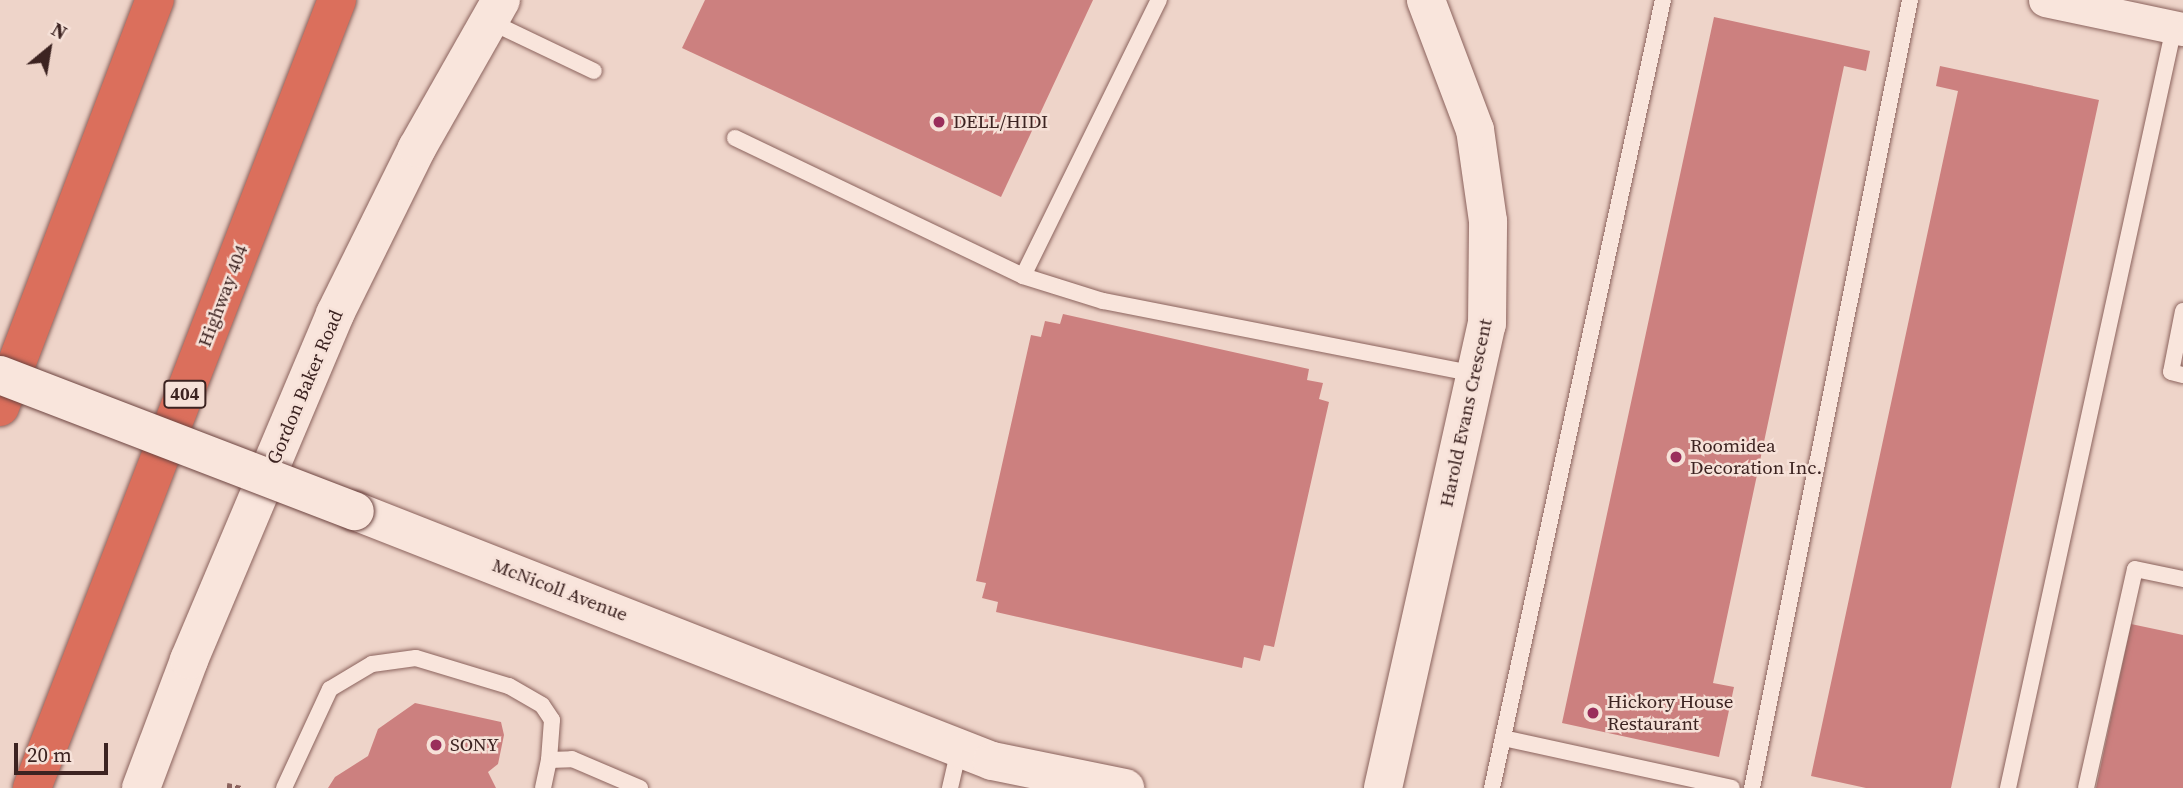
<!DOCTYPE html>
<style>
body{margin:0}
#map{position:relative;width:2183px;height:788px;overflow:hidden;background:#eed4c9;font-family:"Source Serif 4",serif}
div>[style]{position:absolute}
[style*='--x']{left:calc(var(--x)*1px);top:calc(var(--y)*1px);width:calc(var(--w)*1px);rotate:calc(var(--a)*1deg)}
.building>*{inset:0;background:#cc807f}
.path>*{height:4.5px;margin-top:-2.25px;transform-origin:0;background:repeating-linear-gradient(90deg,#8b635d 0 5px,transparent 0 8.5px)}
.roads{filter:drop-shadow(0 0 2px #8b635d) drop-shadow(0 0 2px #8b635d)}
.lane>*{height:16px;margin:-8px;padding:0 8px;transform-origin:8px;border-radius:8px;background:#f9e5dc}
.street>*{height:33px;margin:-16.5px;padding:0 16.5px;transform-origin:16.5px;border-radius:16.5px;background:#f9e5dc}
.secondary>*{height:38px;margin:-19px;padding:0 19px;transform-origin:19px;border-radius:19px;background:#f9e5dc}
.highway>*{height:38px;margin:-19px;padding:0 19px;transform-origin:19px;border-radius:19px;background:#db6f5c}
.bridges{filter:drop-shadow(0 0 2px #6d4440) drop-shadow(0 0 2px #6d4440)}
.secondary-bridge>*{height:38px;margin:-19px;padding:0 19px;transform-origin:19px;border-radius:19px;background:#f9e5dc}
.dots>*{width:19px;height:19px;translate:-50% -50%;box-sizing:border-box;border:4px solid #f6e1d8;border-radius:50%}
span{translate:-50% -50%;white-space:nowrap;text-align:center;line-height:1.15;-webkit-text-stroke:5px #f6e1d8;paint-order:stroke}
.shield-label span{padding:2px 5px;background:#f6e1d8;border:2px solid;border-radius:5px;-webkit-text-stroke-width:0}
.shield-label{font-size:18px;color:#3c2321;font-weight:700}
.poi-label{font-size:19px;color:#3c2321}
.left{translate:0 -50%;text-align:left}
.street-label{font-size:19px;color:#3c2321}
.north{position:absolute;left:14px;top:14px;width:70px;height:70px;-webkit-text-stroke:5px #f6e1d8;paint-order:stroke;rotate:30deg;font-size:19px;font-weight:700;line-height:28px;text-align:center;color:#3c2321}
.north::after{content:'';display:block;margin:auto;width:24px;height:32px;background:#3c2321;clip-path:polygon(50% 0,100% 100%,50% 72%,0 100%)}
.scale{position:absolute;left:14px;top:743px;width:94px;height:32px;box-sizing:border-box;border:4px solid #3c2321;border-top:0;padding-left:9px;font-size:21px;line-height:24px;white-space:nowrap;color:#3c2321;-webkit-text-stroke:5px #f6e1d8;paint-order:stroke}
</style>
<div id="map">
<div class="building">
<i style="clip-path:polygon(705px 0,1093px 0,1001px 197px,682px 48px)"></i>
<i style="clip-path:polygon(1714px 17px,1870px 51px,1866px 71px,1844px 66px,1794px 300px,1713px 683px,1734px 687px,1719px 757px,1562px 723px)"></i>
<i style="clip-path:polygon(1940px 66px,2099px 100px,1951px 788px,1866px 788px,1811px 776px,1958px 91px,1936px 86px)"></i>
<i style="clip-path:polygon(1063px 314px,1309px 369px,1307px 380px,1323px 383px,1319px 399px,1329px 402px,1274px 647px,1264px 645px,1260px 661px,1244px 657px,1242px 668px,996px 612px,998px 602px,982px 598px,986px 583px,976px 581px,1031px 335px,1041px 337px,1045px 321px,1060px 324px)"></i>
<i style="clip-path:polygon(2131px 624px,2183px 635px,2183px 788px,2096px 788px)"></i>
<i style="clip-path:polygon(415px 703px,501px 722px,504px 735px,498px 764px,488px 772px,496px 788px,328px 788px,335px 777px,368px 756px,378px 729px)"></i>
</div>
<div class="path">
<i style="--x:227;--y:785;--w:15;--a:11"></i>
</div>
<div class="roads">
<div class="lane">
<i style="--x:489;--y:21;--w:116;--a:25.5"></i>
<i style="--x:735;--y:138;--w:319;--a:25.6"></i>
<i style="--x:1023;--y:276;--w:84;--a:17.4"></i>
<i style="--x:1103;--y:301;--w:380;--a:11.1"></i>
<i style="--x:1023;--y:276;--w:308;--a:-63.8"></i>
<i style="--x:2183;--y:311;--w:62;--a:101.1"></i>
<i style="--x:2171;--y:372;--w:12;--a:14"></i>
<i style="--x:1503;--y:738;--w:234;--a:12.3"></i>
<i style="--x:284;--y:788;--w:109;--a:-65.1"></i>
<i style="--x:330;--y:689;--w:49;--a:-30.8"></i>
<i style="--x:372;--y:664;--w:44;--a:-7.8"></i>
<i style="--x:416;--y:658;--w:97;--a:16.8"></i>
<i style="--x:509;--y:686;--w:38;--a:30"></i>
<i style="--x:542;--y:705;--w:18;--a:56"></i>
<i style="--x:552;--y:720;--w:40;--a:94.3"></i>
<i style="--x:543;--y:788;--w:29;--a:-78"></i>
<i style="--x:549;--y:760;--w:23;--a:-2"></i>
<i style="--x:572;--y:759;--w:74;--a:23.1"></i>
<i style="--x:950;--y:788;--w:40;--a:-77"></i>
<i style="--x:1492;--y:788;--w:806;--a:-77.76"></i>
<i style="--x:1752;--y:788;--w:804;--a:-78.66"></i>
<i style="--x:2008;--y:788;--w:779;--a:-77.69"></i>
<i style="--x:2086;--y:788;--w:224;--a:-77.4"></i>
<i style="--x:2135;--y:569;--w:49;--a:11.8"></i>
</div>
<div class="street">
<i style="--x:2045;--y:0;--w:141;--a:11.9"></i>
</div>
<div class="secondary">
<i style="--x:355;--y:511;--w:684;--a:21.43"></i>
<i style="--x:992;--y:761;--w:136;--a:11.5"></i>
<i style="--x:141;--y:788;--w:137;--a:-69.4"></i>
<i style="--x:189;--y:660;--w:376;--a:-67.1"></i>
<i style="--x:335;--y:314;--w:185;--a:-63.7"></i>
<i style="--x:417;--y:148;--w:170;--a:-60.4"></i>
<i style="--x:1383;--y:788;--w:476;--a:-77.4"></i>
<i style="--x:1487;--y:324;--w:103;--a:-89.4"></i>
<i style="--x:1488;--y:221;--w:92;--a:-98.1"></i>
<i style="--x:1475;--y:130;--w:139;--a:-110.7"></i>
</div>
<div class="highway">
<i style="--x:0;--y:407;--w:436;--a:-69.2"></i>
<i style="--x:32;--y:788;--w:845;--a:-68.84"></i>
</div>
</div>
<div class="bridges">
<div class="secondary-bridge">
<i style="--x:0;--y:375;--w:380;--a:21"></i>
</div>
</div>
<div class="dots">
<i style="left:939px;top:122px;background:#9a2e5b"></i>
<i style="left:1676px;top:457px;background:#9a2e5b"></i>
<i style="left:1593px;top:713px;background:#9a2e5b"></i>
<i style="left:436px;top:745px;background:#9a2e5b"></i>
</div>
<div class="shield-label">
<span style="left:185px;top:394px">404</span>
</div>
<div class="poi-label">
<span class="left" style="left:953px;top:122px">DELL/HIDI</span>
<span class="left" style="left:1690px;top:457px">Roomidea<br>Decoration Inc.</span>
<span class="left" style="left:1607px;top:713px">Hickory House<br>Restaurant</span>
<span class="left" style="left:450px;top:745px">SONY</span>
</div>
<div class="street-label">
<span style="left:223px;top:296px;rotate:-69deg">Highway 404</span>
<span style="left:305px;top:387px;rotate:-67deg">Gordon Baker Road</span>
<span style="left:1466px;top:413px;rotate:-78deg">Harold Evans Crescent</span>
<span style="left:560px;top:590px;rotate:21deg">McNicoll Avenue</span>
</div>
<div class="north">N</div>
<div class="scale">20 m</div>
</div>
